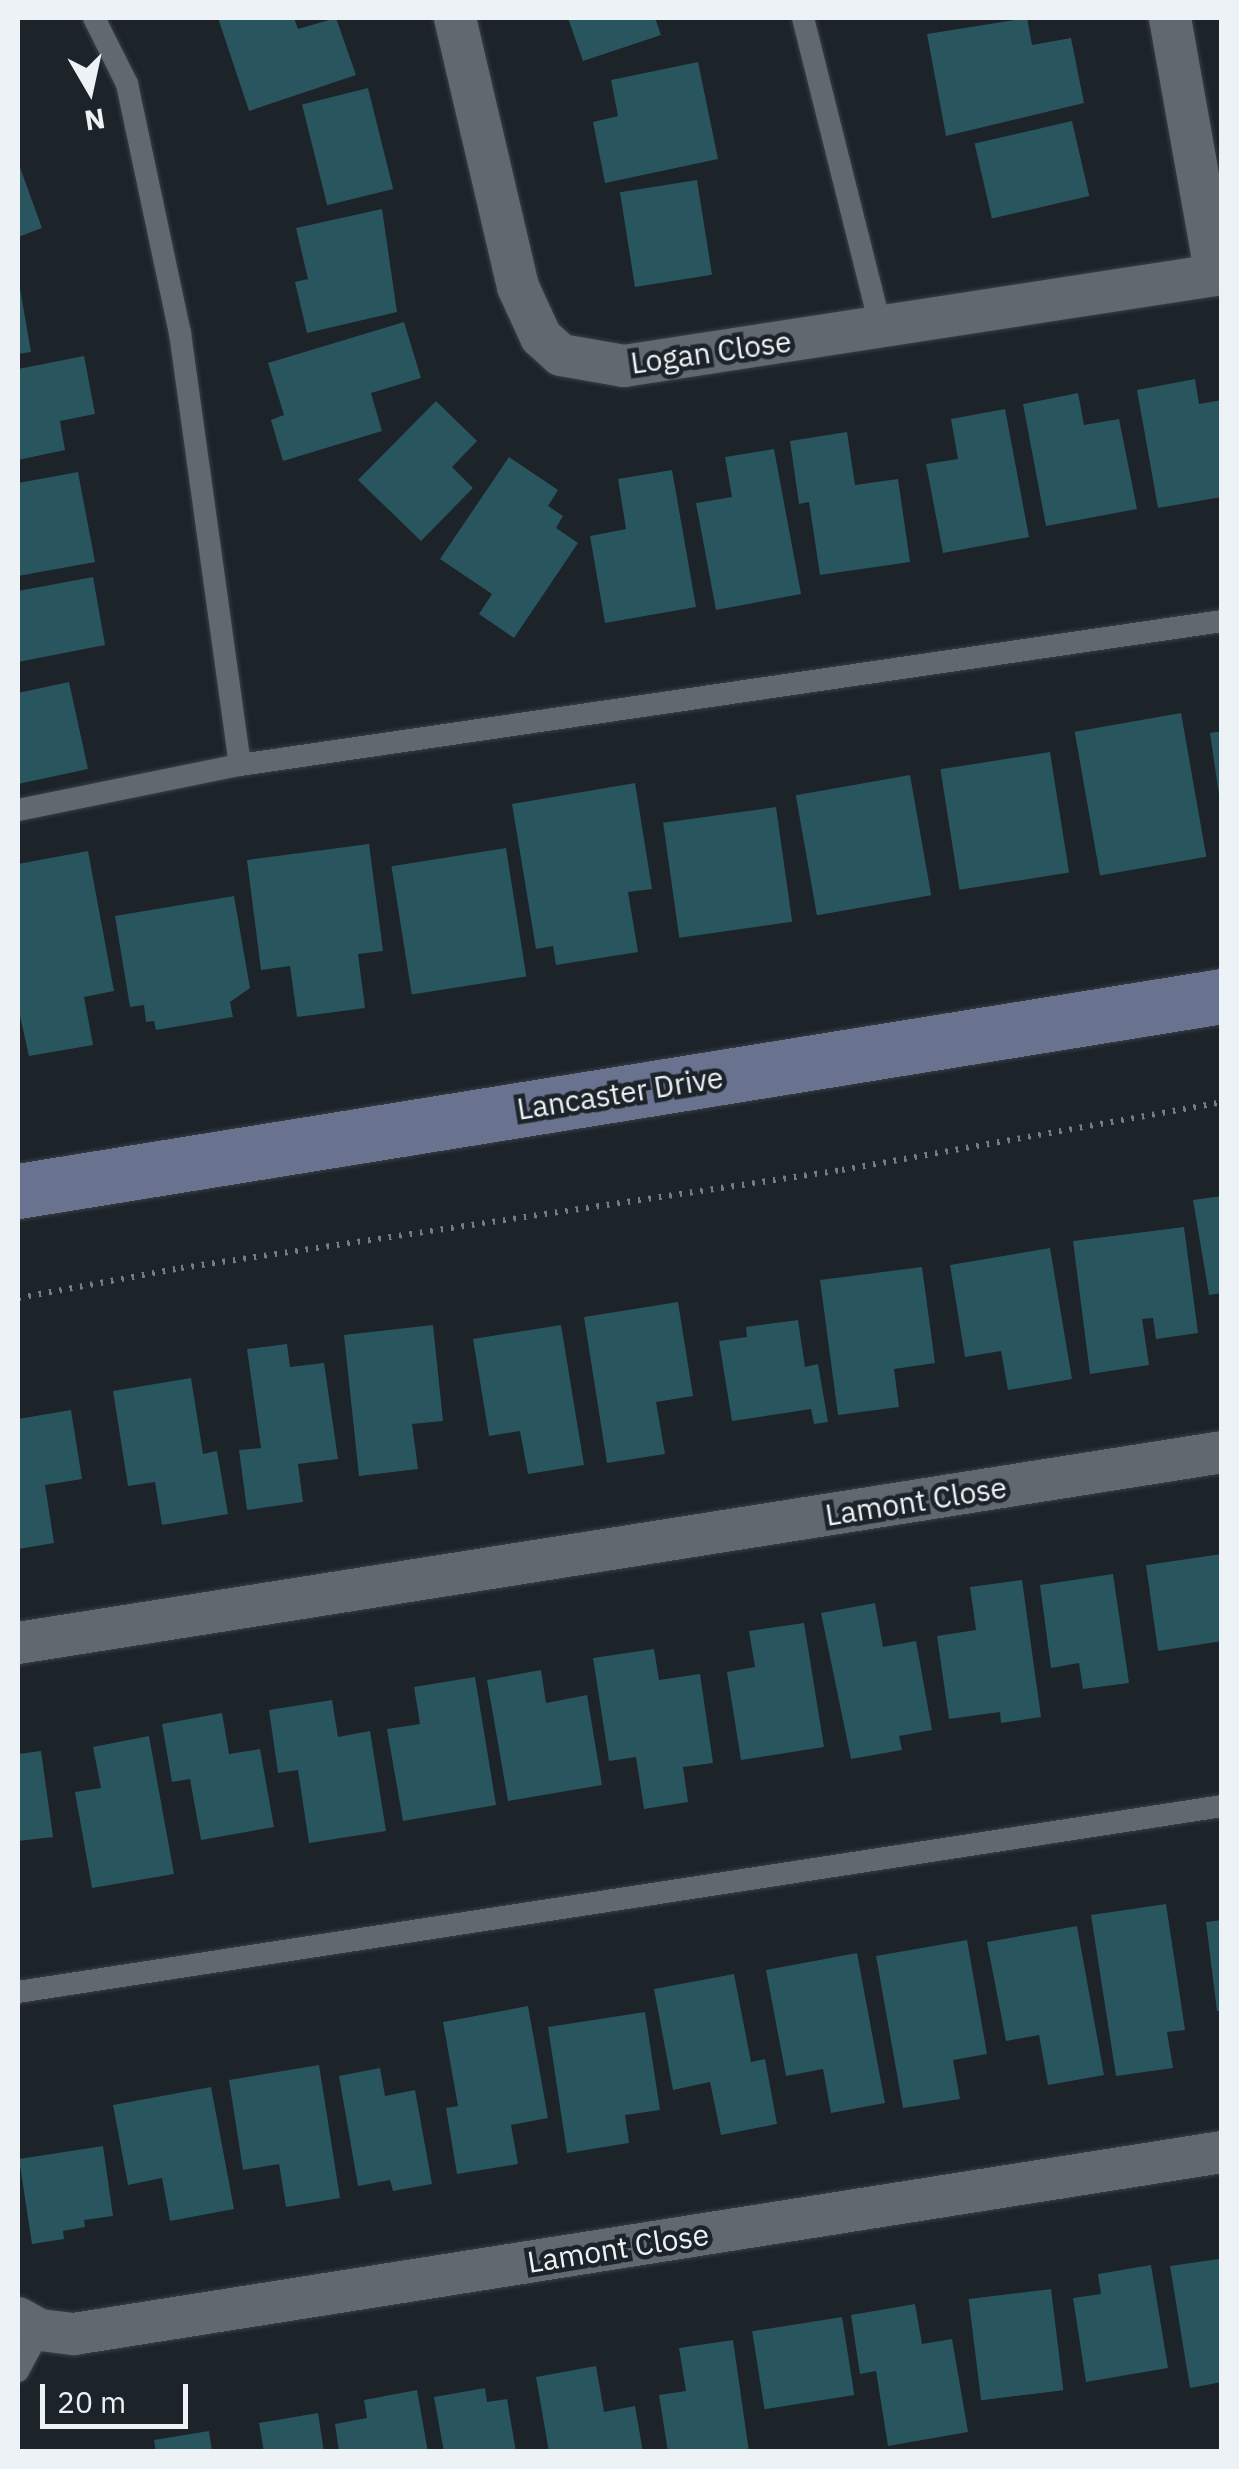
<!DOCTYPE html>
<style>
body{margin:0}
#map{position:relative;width:1239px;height:2469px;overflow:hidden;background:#1c2329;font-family:"IBM Plex Sans",sans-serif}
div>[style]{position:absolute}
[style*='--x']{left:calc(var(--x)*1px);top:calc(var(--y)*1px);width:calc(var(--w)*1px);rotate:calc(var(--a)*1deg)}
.building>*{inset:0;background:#29555e;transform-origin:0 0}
.path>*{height:6px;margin-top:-3px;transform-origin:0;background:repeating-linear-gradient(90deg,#767d82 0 2.5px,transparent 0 10.5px)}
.roads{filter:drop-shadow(0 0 2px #3a3f44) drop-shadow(0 0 2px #3a3f44)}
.lane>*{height:22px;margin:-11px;padding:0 11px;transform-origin:11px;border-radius:11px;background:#616970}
.street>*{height:42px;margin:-21px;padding:0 21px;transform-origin:21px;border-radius:21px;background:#616970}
.secondary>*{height:55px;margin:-27.5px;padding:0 27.5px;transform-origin:27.5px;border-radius:27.5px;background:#697390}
span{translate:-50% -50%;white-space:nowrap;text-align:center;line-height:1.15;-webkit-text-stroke:9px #1c2329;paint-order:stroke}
.street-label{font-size:30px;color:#edf2f6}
.frame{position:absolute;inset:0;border:20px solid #edf2f6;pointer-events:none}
.north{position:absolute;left:40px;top:40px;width:100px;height:100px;-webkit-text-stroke:8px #1c2329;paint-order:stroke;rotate:171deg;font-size:28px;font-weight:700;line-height:40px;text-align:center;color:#edf2f6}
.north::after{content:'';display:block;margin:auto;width:35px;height:45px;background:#edf2f6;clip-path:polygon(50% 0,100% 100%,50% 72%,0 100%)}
.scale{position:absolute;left:40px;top:2384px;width:148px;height:45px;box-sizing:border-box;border:5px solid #edf2f6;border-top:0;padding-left:12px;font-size:30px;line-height:35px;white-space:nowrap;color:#edf2f6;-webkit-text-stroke:8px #1c2329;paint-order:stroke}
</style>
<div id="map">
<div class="building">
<i style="clip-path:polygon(218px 18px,294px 18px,298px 29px,336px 18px,356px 75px,249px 111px)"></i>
<i style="clip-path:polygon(568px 18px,655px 18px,661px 35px,583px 61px)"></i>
<i style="clip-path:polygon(1027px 18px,1032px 45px,1071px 38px,1084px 103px,946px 136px,927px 34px)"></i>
<i style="clip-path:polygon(698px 62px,718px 159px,605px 183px,593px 122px,618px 116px,611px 80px)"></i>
<i style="left:368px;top:88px;width:104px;height:68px;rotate:76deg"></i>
<i style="left:1072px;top:121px;width:77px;height:100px;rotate:77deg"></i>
<i style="clip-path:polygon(18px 162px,42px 228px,18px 237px)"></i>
<i style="left:697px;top:180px;width:96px;height:78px;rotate:81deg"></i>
<i style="clip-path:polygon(382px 209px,397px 312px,307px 333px,295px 282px,308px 279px,296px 228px)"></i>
<i style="clip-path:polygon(18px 277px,31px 352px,18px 354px)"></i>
<i style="clip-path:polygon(404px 322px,421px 378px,371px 393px,382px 431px,283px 461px,271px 420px,284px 415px,268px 363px)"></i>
<i style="clip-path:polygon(84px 356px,95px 414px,60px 421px,65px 450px,18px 460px,18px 369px)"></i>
<i style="clip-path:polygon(1195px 379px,1199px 404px,1222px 400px,1222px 497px,1158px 508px,1137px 390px)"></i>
<i style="clip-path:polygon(1078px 393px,1084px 425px,1119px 419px,1137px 509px,1046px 526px,1023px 404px)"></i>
<i style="clip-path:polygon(436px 401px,477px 441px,452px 467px,473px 488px,421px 541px,358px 480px)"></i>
<i style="clip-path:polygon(1005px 409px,1029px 537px,943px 553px,926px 464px,958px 459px,951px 419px)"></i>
<i style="clip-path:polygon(847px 432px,855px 485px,898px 479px,910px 562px,820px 575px,809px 502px,799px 504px,790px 441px)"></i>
<i style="clip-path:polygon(774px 449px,801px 594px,716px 610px,696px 503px,732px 497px,725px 457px)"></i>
<i style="clip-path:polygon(509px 457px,558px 490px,548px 506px,563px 516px,556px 528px,578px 543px,514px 638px,479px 614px,492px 594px,440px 559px)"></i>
<i style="clip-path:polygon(672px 470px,696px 607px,605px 623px,590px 536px,626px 529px,618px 479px)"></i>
<i style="clip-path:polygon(78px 472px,95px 562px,18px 576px,18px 483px)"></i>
<i style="clip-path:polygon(93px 577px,105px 645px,18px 662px,18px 591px)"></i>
<i style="clip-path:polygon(69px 682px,88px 769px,18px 784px,18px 693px)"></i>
<i style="left:1181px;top:713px;width:146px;height:108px;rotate:80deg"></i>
<i style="clip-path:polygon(1222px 731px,1222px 795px,1219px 795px,1210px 733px)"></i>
<i style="left:1050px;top:752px;width:122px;height:111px;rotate:81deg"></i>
<i style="left:910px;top:775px;width:122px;height:116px;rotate:80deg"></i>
<i style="clip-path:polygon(635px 783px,652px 889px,628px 892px,638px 952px,556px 965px,553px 946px,536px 949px,512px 804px)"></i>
<i style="left:776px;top:807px;width:116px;height:114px;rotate:82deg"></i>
<i style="clip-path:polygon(369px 844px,383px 951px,358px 954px,365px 1008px,297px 1017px,290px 966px,261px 970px,247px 860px)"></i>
<i style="left:506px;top:848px;width:130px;height:116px;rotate:81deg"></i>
<i style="clip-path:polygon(88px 851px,114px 991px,84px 997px,93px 1045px,29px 1056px,18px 1007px,18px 864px)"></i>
<i style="clip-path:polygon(234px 896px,250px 988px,230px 1002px,233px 1017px,156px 1030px,154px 1021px,146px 1022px,144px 1005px,130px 1007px,115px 916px)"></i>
<i style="clip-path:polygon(1222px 1196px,1222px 1293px,1209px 1295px,1193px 1200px)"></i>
<i style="clip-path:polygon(1184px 1227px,1198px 1333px,1156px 1339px,1153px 1318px,1142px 1319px,1149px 1365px,1090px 1374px,1073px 1241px)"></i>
<i style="clip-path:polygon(1050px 1248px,1072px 1379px,1008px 1390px,1001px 1351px,965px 1357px,950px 1265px)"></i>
<i style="clip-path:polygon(922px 1267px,935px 1363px,894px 1369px,899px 1407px,838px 1415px,820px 1280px)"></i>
<i style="clip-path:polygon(678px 1302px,693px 1396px,656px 1402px,665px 1454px,607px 1463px,584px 1317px)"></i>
<i style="clip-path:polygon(798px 1320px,805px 1367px,818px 1364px,828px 1422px,814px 1424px,811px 1409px,732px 1421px,719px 1341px,747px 1337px,746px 1327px)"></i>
<i style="clip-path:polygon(433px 1325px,443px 1421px,412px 1424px,418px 1469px,359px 1476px,344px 1335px)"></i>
<i style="clip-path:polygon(561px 1325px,584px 1465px,528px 1474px,520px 1431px,489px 1436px,473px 1339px)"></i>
<i style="clip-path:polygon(287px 1344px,290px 1367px,324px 1363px,338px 1459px,298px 1464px,303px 1502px,247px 1510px,239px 1450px,261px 1448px,247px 1349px)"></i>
<i style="clip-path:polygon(191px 1378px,203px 1454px,217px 1451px,228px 1514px,162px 1525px,155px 1482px,128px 1486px,113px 1391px)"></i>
<i style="clip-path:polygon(71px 1410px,82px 1479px,45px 1485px,54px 1543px,18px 1549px,18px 1419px)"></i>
<i style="clip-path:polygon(1222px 1554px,1222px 1641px,1158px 1651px,1146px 1565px)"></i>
<i style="clip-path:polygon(1113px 1574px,1129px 1683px,1083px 1689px,1079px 1663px,1051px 1668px,1040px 1585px)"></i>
<i style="clip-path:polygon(1022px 1580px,1041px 1717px,1001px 1723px,1000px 1712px,949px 1719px,937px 1636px,976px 1630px,970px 1587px)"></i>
<i style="clip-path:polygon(875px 1603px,883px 1647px,916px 1641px,932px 1730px,899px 1736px,902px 1750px,851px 1759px,821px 1613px)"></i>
<i style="clip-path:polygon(804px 1623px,824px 1747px,741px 1760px,727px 1672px,755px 1667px,749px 1631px)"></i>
<i style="clip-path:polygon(654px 1649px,659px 1680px,700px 1674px,713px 1763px,683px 1767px,688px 1802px,644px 1809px,636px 1757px,609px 1761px,593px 1658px)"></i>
<i style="clip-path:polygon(541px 1670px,546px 1703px,587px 1695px,602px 1785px,508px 1801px,487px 1680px)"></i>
<i style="clip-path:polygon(475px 1677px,496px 1805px,403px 1821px,387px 1729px,420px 1724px,414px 1687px)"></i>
<i style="clip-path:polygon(332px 1700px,338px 1737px,370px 1731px,386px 1831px,309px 1843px,298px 1770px,278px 1773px,269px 1710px)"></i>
<i style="clip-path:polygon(222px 1713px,229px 1754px,260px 1749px,274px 1827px,201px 1840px,190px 1779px,172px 1782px,162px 1724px)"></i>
<i style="clip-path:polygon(149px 1736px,174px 1874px,92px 1888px,75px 1792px,101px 1788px,93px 1747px)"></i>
<i style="clip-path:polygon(41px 1751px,53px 1837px,18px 1841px,18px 1754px)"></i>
<i style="clip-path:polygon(1166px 1904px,1185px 2030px,1167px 2032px,1173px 2068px,1116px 2076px,1091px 1915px)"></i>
<i style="clip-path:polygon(1222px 1920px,1222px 2011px,1217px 2011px,1206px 1922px)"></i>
<i style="clip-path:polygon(1077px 1926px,1104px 2075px,1048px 2085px,1039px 2035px,1006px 2041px,987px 1942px)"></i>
<i style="clip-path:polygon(967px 1940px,987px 2054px,953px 2060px,960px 2099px,903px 2108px,876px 1956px)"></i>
<i style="clip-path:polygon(857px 1953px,885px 2103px,831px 2113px,823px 2069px,786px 2076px,766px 1970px)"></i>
<i style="clip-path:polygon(734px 1974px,751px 2062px,765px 2059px,777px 2124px,721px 2135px,710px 2082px,673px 2090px,654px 1989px)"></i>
<i style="clip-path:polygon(528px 2006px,548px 2118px,511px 2125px,518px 2164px,457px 2174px,446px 2108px,458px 2106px,443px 2022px)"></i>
<i style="clip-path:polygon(645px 2012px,660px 2110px,625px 2115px,629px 2143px,567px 2153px,548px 2027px)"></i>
<i style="clip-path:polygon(319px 2065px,340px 2198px,286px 2207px,279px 2164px,243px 2170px,229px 2080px)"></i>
<i style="clip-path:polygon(380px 2068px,385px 2096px,415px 2090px,432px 2184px,393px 2191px,390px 2180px,358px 2186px,339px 2076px)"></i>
<i style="clip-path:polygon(211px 2087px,234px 2209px,170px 2221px,162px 2178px,128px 2185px,113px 2105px)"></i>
<i style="clip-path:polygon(103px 2146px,113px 2216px,84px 2220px,85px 2227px,63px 2231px,64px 2239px,32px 2244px,19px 2159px)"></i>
<i style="clip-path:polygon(1219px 2259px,1222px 2382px,1190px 2388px,1170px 2266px)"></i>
<i style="clip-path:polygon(1151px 2265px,1168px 2368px,1086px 2382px,1073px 2298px,1101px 2294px,1098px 2274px)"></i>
<i style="left:1051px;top:2289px;width:102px;height:83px;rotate:83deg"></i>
<i style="clip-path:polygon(915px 2304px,922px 2344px,952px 2339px,968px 2432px,888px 2446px,876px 2371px,860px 2374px,851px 2315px)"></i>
<i style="left:842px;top:2317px;width:79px;height:91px;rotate:81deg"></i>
<i style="clip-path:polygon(733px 2340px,749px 2452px,668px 2452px,659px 2395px,686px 2391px,679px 2348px)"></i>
<i style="clip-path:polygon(596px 2366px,604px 2412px,635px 2406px,643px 2452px,549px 2452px,536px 2377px)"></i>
<i style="clip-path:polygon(485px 2388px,487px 2402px,507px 2399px,516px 2452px,444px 2452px,434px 2397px)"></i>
<i style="clip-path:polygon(417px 2390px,428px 2452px,339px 2452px,335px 2424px,367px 2418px,364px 2400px)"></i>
<i style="clip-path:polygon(318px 2413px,324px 2452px,264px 2452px,259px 2423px)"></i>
<i style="clip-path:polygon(209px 2431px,212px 2452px,156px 2452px,154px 2440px)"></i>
</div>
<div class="path">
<i style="--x:18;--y:1298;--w:166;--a:-10.4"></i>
<i style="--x:181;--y:1268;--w:668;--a:-8.43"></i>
<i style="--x:842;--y:1170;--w:386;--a:-10.1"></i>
</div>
<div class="roads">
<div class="lane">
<i style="--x:94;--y:18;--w:74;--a:63.4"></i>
<i style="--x:127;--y:84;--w:255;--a:78"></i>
<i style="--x:180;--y:333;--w:436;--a:82.1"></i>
<i style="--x:803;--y:18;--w:320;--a:75.9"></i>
<i style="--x:18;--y:810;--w:227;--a:-11.5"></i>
<i style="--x:240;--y:765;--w:993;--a:-8.34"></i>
<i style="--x:18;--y:1992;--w:1218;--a:-8.78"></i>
<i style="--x:18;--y:2371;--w:47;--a:-61.8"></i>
</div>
<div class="street">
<i style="--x:455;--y:18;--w:276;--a:76.8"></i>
<i style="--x:518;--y:287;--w:55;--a:65.3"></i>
<i style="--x:541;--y:337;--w:27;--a:42"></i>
<i style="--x:561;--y:355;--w:64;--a:9.9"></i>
<i style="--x:624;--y:366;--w:605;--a:-8.75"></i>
<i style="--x:1170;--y:18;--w:261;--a:79.9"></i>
<i style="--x:18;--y:1643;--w:1219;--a:-9.01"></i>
<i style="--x:18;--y:2318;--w:25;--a:29"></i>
<i style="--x:40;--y:2330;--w:34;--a:7"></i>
<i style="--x:74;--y:2334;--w:1162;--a:-9.01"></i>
</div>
<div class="secondary">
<i style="--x:18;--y:1191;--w:1220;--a:-9.2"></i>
</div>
</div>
<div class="street-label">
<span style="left:711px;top:352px;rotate:-8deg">Logan Close</span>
<span style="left:620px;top:1093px;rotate:-9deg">Lancaster Drive</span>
<span style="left:916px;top:1501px;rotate:-9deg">Lamont Close</span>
<span style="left:618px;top:2248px;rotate:-9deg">Lamont Close</span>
</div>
<div class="frame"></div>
<div class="north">N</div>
<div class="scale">20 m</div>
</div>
